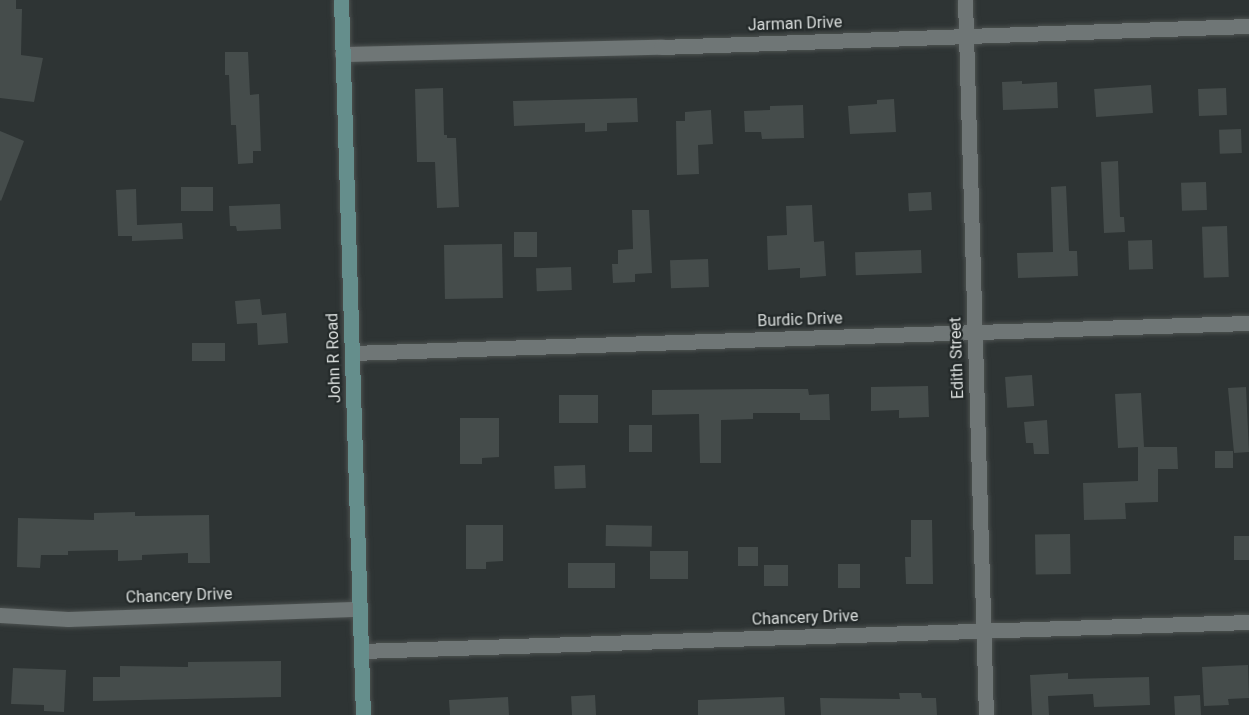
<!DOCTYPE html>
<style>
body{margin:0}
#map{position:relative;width:1249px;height:715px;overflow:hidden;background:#2e3434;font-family:Roboto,sans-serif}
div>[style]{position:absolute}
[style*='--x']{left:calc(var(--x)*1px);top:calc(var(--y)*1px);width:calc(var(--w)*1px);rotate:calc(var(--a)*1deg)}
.building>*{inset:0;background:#454c4b;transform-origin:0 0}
.roads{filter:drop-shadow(0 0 2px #4d5251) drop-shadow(0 0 2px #4d5251)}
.minor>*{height:15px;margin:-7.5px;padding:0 7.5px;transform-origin:7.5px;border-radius:7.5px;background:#6f7676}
.secondary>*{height:15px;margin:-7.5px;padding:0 7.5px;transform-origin:7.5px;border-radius:7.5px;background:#658e8c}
span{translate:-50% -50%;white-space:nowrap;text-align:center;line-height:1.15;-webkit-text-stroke:4.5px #242a2a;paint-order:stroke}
.street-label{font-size:16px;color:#d9dddc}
</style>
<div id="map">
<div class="building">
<i style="clip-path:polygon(0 0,16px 0,16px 9px,22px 9px,21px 55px,43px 58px,34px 102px,0 98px)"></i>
<i style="clip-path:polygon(225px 52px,248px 52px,250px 95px,259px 94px,261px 151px,253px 151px,253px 163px,238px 164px,236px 125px,231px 125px,229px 75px,225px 75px)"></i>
<i style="clip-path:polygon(1022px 81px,1022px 84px,1057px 82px,1058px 108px,1003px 110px,1002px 82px)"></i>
<i style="left:1151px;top:85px;width:28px;height:57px;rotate:86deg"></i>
<i style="clip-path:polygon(443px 88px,444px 135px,447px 135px,447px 138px,456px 138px,459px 207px,437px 208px,435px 162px,417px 162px,415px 89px)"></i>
<i style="left:1226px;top:88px;width:27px;height:28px;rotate:88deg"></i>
<i style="clip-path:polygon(637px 98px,638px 122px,607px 123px,607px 131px,585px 132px,585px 123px,514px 126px,513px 101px)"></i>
<i style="clip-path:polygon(894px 99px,896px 132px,850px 134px,848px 106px,877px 104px,877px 100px)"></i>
<i style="clip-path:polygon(803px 105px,804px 138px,762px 139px,761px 132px,745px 132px,744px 111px,770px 110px,770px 106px)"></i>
<i style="clip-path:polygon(711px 110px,713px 144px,698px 145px,699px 174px,677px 175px,676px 121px,685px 121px,685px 112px)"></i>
<i style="left:1241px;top:129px;width:24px;height:22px;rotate:88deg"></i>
<i style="clip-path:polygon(0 131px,24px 141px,1px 201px,0 200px)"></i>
<i style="clip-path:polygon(1118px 161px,1120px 217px,1124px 217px,1125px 232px,1104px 233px,1101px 162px)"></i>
<i style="left:1206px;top:182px;width:28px;height:25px;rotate:88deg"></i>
<i style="clip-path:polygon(1066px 186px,1069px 251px,1077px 251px,1078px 276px,1018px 278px,1017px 253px,1053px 252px,1051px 187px)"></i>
<i style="left:213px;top:187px;width:24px;height:32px;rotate:90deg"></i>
<i style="clip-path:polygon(136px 189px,137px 225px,182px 223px,183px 239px,132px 241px,132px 236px,118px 236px,116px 190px)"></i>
<i style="left:931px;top:192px;width:18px;height:23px;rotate:87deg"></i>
<i style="clip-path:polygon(280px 204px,281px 229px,237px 231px,236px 226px,230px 226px,229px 206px)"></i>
<i style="clip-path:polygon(812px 205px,814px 242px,824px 241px,826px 276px,800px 278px,800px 268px,768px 270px,767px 236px,787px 235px,786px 206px)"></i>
<i style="clip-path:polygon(632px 210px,649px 210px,652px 273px,635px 274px,635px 282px,613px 283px,612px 264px,618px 264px,618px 250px,633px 249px)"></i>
<i style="left:1227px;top:226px;width:51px;height:25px;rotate:88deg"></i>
<i style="left:537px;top:232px;width:25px;height:23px;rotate:90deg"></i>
<i style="left:1152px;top:240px;width:29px;height:24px;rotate:88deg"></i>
<i style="left:502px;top:244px;width:54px;height:58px;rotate:89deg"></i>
<i style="left:921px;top:250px;width:23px;height:66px;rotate:88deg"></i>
<i style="left:708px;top:259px;width:28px;height:38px;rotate:88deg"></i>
<i style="left:571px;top:267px;width:23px;height:35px;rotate:88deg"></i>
<i style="clip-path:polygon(260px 299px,262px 315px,286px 313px,288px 343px,258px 345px,257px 323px,237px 324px,235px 301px)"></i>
<i style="left:225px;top:343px;width:18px;height:33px;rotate:90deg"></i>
<i style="left:1032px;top:375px;width:31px;height:27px;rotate:86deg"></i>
<i style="clip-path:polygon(928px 386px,929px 417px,899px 418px,899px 410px,871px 411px,871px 387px)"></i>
<i style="clip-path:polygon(1246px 387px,1249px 452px,1234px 453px,1228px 388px)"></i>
<i style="clip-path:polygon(777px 389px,808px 389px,809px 395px,829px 394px,830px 420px,800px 420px,800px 413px,753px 413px,753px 419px,721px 420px,721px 463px,700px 463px,699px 414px,652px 415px,652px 390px)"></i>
<i style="clip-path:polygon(1141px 393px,1144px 447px,1139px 447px,1177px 447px,1178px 469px,1158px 469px,1158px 502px,1125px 503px,1126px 519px,1084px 520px,1083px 483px,1138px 481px,1138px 447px,1118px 448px,1115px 394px)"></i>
<i style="left:598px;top:395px;width:28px;height:39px;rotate:90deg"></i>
<i style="clip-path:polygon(460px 418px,499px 418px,499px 457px,482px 458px,482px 464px,460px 464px)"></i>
<i style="clip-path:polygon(1047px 420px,1049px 454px,1034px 454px,1033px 443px,1026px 443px,1024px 422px)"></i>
<i style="left:629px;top:425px;width:23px;height:27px"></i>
<i style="left:1215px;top:451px;width:18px;height:17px"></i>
<i style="left:585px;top:465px;width:23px;height:31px;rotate:88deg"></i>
<i style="clip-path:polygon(135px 512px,135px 516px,209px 515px,210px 563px,188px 563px,188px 553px,142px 555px,142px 560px,118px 561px,118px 550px,68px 551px,68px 555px,41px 555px,40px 568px,17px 567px,18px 518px,94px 520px,94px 513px)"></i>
<i style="clip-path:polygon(911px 520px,932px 520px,933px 584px,906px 584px,905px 557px,911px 557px)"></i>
<i style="clip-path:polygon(466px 525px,503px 525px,503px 561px,486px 562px,486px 569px,466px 569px)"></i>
<i style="left:606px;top:525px;width:46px;height:21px;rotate:1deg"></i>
<i style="left:1070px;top:534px;width:40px;height:35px;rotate:89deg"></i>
<i style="left:1249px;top:536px;width:24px;height:15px;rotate:90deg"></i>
<i style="left:738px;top:547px;width:20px;height:19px"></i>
<i style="left:688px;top:551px;width:28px;height:38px;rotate:90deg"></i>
<i style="left:615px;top:563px;width:25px;height:47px;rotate:90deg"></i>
<i style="left:838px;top:564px;width:22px;height:24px"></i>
<i style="left:764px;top:565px;width:24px;height:21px"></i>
<i style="clip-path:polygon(281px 661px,281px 697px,93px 701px,93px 677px,120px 677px,120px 666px,188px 667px,188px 662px)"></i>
<i style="clip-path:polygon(1248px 665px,1249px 698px,1228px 699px,1229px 705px,1204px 706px,1202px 667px)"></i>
<i style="clip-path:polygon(13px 668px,66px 670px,64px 712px,44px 711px,44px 705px,11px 704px)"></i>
<i style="clip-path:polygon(1068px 673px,1068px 679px,1149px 677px,1150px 705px,1094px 707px,1093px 694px,1048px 696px,1049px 715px,1032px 715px,1030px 675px)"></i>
<i style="clip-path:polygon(899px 693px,921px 693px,922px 698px,936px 698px,937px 715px,821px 715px,820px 698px,900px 699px)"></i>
<i style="left:595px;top:695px;width:20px;height:24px;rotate:87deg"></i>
<i style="left:1200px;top:695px;width:20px;height:26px;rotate:87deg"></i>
<i style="clip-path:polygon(508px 697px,509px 715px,450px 715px,449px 700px)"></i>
<i style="clip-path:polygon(784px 697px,785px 715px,698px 715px,698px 700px)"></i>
</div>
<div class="roads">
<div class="minor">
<i style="--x:965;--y:0;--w:715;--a:88.32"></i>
<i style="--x:342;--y:54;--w:319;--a:-1.3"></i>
<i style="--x:661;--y:47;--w:588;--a:-2.05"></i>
<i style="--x:352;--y:353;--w:898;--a:-1.92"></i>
<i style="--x:0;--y:615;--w:68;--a:3.4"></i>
<i style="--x:68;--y:619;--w:292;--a:-2"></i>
<i style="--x:361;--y:651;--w:888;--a:-1.87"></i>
</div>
<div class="secondary">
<i style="--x:341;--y:0;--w:715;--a:88.24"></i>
</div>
</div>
<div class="street-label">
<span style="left:795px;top:24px;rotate:-2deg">Jarman Drive</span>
<span style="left:800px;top:320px;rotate:-2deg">Burdic Drive</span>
<span style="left:334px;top:358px;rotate:-92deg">John R Road</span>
<span style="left:957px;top:358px;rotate:-92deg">Edith Street</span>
<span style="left:179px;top:596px;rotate:-2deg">Chancery Drive</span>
<span style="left:805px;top:618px;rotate:-2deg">Chancery Drive</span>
</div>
</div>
